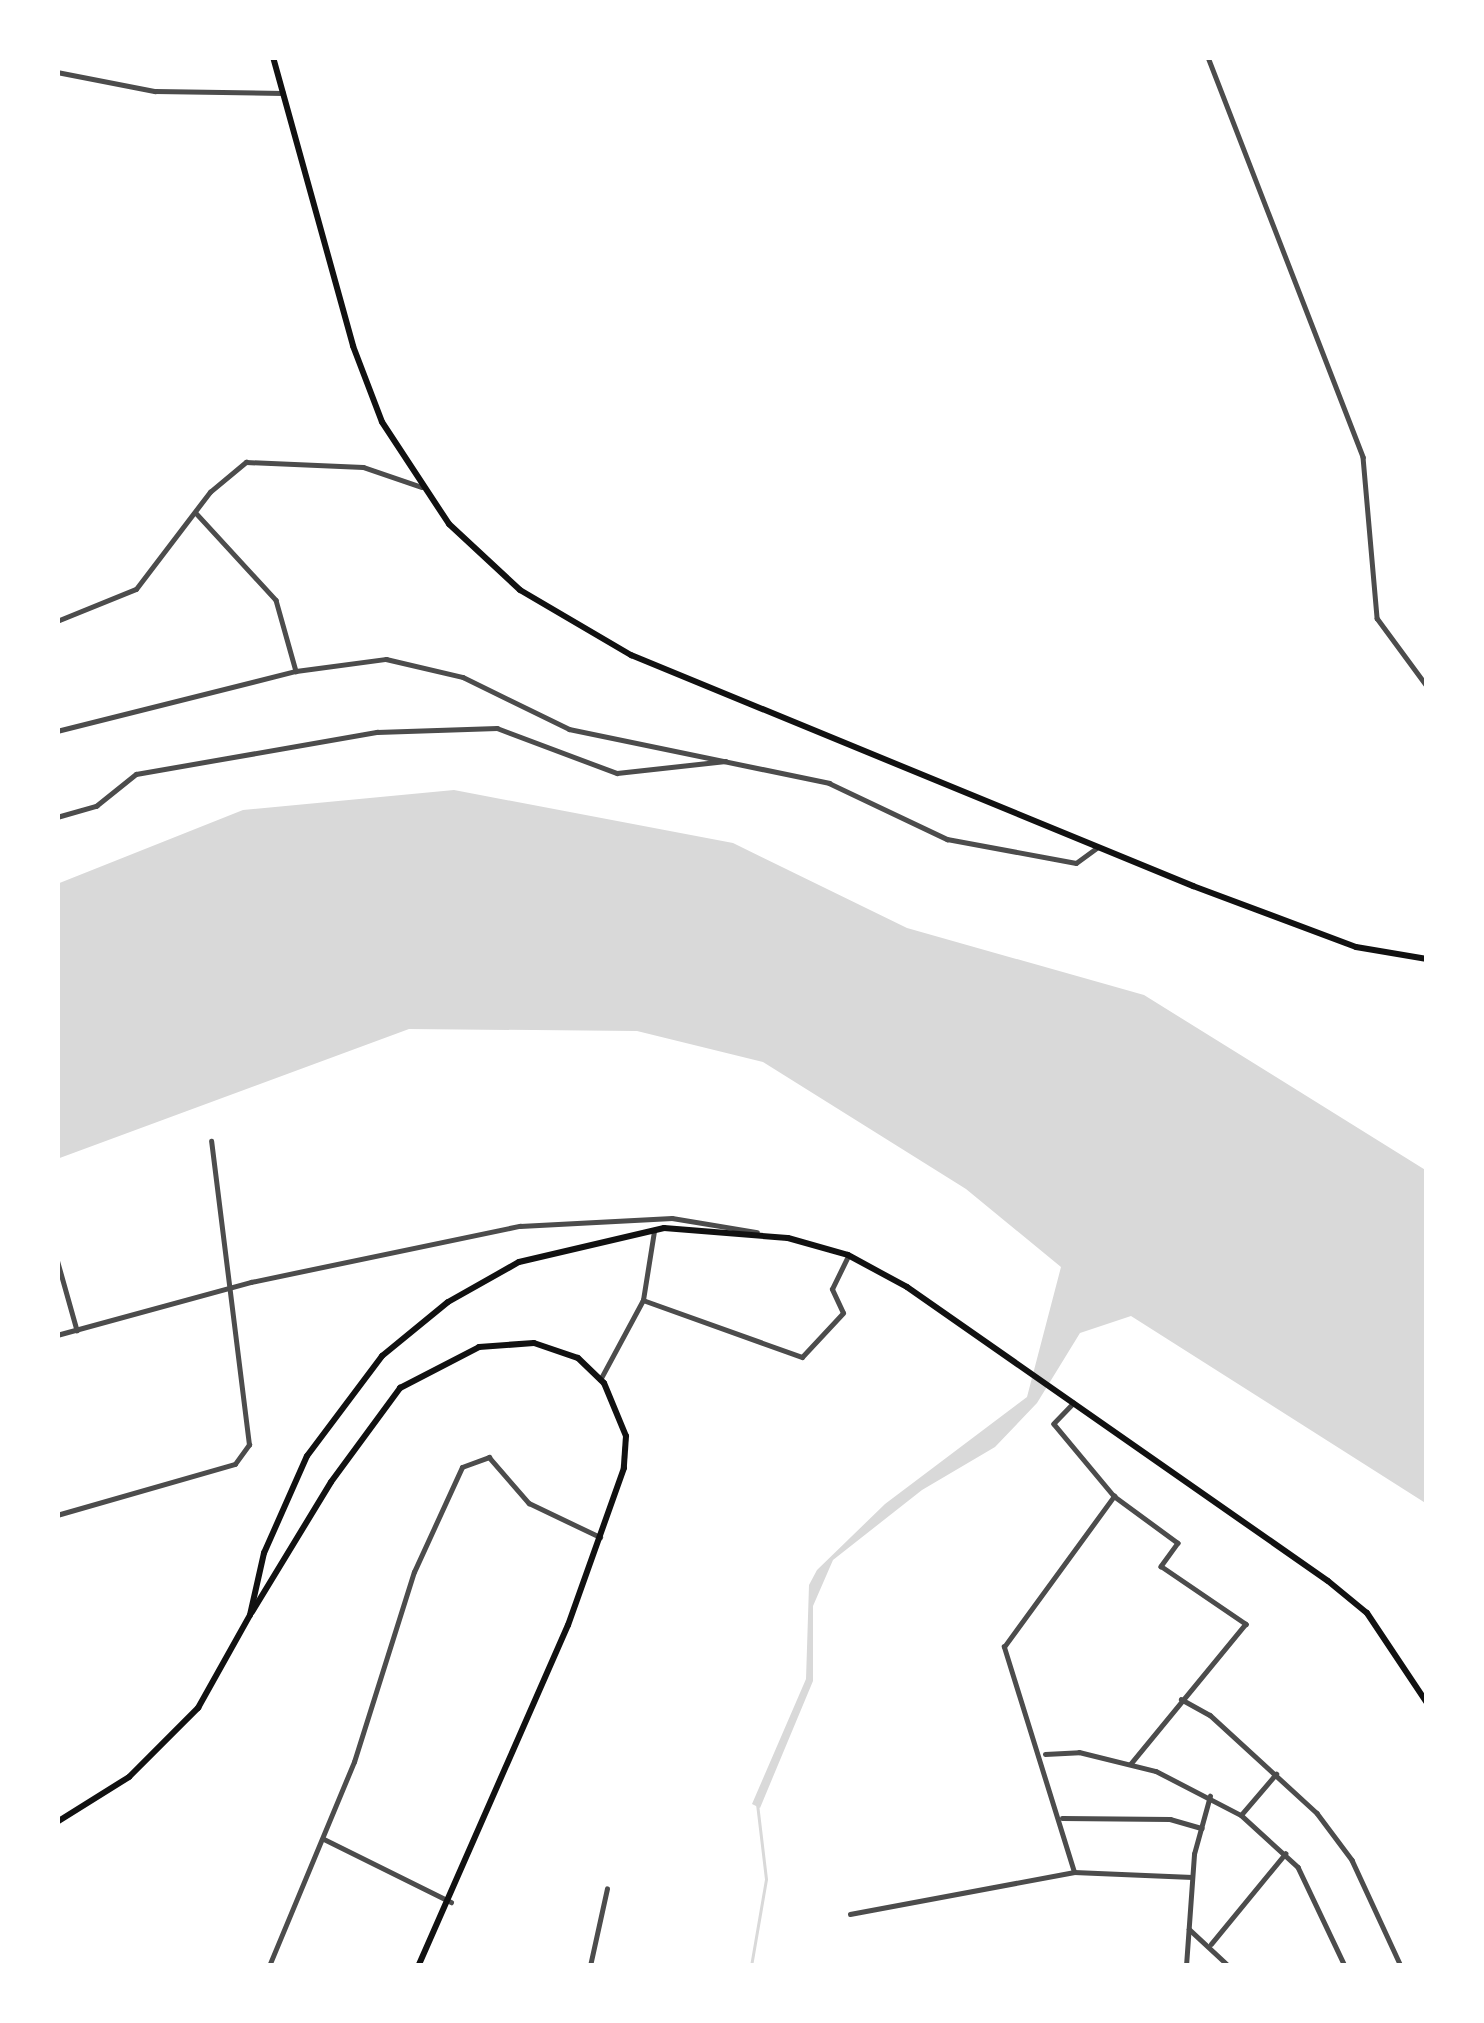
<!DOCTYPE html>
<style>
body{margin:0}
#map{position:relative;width:1484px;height:2023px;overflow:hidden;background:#fff;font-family:Figtree,sans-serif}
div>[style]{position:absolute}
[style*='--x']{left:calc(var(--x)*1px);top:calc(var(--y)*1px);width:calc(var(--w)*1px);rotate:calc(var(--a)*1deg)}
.water>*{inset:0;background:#d9d9d9}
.stream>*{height:3px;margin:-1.5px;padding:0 1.5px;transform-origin:1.5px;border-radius:1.5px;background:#d9d9d9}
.minor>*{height:4.5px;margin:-2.25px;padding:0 2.25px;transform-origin:2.25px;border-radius:2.25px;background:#4c4c4c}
.secondary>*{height:6px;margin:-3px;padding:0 3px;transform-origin:3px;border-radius:3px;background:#111}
.trunk>*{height:6px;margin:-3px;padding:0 3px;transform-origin:3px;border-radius:3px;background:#111}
span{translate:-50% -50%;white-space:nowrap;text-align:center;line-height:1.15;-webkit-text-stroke:12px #fff;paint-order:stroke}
.frame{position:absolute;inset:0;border:60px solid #fff;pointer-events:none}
</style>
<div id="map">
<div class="water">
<i style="clip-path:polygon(454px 790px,733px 843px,907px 928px,1144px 995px,1427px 1171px,1427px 1504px,1131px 1316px,1080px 1333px,1037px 1403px,995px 1447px,922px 1490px,833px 1560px,813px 1606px,813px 1681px,760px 1808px,752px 1804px,806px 1679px,809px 1585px,817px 1570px,885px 1504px,1027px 1397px,1061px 1267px,966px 1189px,763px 1062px,637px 1031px,409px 1029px,57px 1159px,57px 884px,243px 810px)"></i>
</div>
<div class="stream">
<i style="--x:751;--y:1966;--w:88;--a:-80.2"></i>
<i style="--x:766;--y:1879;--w:76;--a:-96.8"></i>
</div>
<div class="minor">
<i style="--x:1208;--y:57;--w:429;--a:68.8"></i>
<i style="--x:1363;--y:457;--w:162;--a:85"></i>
<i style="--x:1377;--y:618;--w:84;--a:53.7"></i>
<i style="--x:57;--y:72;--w:100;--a:11"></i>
<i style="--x:155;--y:91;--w:128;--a:0.9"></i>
<i style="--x:196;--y:513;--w:118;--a:47.4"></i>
<i style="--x:276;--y:600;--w:74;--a:74.3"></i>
<i style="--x:57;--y:621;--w:85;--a:-22.1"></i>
<i style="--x:136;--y:589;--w:122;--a:-52.7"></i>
<i style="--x:210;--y:492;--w:47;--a:-39.8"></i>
<i style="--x:246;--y:462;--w:117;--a:2.4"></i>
<i style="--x:363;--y:467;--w:62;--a:18.7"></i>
<i style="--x:57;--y:731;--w:246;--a:-14.1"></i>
<i style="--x:296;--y:671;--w:91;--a:-7.6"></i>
<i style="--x:386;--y:659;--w:79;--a:13.2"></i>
<i style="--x:463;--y:677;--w:118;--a:26.1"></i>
<i style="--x:569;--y:729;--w:266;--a:11.7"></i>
<i style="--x:829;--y:783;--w:131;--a:25.4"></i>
<i style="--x:947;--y:839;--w:131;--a:10.5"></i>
<i style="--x:1076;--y:863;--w:27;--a:-36"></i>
<i style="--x:57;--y:817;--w:41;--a:-15.8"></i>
<i style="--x:96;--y:806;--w:51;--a:-38.7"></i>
<i style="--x:136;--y:774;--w:245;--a:-9.9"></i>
<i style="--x:377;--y:732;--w:120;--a:-1.9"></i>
<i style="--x:497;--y:728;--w:128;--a:20.6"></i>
<i style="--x:617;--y:773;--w:109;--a:-6.3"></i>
<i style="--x:57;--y:1259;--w:74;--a:74.3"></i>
<i style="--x:643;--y:1300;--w:169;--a:19.7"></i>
<i style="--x:802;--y:1357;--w:60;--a:-47"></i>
<i style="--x:843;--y:1313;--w:26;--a:-115"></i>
<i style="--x:832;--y:1289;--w:37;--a:-64"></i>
<i style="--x:57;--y:1335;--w:201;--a:-15.3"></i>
<i style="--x:251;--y:1282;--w:275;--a:-11.8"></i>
<i style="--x:520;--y:1226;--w:152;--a:-3"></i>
<i style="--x:672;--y:1218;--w:86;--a:9.4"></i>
<i style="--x:600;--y:1380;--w:91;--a:-61.7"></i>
<i style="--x:643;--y:1300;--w:70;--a:-80.9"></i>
<i style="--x:1074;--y:1403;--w:29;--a:134"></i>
<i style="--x:1054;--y:1424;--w:94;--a:50.2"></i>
<i style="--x:1114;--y:1496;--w:79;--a:36.3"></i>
<i style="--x:1178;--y:1543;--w:29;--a:126"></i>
<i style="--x:1161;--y:1566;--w:103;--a:34.3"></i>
<i style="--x:1246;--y:1624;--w:181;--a:129.4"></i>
<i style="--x:57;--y:1515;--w:185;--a:-16"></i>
<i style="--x:235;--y:1464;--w:24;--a:-54"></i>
<i style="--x:249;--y:1445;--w:306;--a:-97.1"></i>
<i style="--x:1181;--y:1699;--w:33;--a:29"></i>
<i style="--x:1210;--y:1715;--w:145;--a:42.5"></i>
<i style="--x:1317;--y:1813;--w:59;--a:53.3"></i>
<i style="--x:1352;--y:1860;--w:117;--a:65.2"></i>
<i style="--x:1045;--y:1754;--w:34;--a:-3"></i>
<i style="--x:1079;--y:1752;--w:79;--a:13.9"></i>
<i style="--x:1156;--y:1771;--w:96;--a:27.4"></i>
<i style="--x:1241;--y:1815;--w:77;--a:42.4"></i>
<i style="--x:1298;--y:1867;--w:110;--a:64.6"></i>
<i style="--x:1241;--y:1815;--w:54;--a:-49.5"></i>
<i style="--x:1062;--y:1818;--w:108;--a:0.5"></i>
<i style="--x:1170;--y:1819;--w:33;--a:16"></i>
<i style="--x:324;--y:1839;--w:142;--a:26.4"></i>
<i style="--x:1074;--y:1872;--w:236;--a:-107.3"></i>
<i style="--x:1004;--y:1647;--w:187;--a:-53.9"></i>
<i style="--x:850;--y:1914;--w:228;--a:-10.6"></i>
<i style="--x:1074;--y:1872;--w:118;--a:2.4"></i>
<i style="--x:1189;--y:1929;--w:54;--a:42.8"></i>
<i style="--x:1211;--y:1944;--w:117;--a:-50.6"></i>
<i style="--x:269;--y:1966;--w:221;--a:-67.4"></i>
<i style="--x:354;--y:1762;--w:199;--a:-72.5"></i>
<i style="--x:414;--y:1572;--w:115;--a:-65.4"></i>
<i style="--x:462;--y:1467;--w:29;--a:-20"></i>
<i style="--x:489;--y:1457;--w:61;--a:49"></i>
<i style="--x:529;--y:1503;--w:79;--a:25.6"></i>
<i style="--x:590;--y:1966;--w:79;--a:-77.6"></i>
<i style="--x:1186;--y:1966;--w:112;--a:-85.9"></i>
<i style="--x:1194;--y:1854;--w:60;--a:-74.6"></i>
</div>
<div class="secondary">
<i style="--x:273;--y:57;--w:300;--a:74.5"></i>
<i style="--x:353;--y:346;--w:81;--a:69.1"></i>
<i style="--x:382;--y:422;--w:122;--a:56.7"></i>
<i style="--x:449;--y:524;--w:97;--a:42.9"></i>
<i style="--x:520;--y:590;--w:129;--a:30.4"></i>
<i style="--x:631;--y:655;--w:608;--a:22.34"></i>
<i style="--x:1193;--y:886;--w:174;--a:20.5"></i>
<i style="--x:1356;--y:947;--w:72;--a:9.6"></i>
<i style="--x:252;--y:1612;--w:152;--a:-58.7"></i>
<i style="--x:331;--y:1482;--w:117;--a:-53.7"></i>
<i style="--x:400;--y:1388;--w:89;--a:-27.4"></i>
<i style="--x:479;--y:1347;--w:55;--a:-4.2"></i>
<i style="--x:534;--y:1343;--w:46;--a:18.8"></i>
<i style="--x:578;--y:1358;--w:36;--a:44"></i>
<i style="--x:604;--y:1383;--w:57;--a:67.5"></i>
<i style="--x:626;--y:1436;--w:32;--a:94"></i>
<i style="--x:624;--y:1468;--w:167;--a:109.6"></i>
<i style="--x:568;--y:1625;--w:373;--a:113.7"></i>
</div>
<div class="trunk">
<i style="--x:57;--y:1822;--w:85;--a:-32"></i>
<i style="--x:129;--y:1777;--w:98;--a:-45"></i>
<i style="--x:198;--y:1708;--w:107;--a:-60.8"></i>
<i style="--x:250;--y:1615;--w:64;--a:-77.3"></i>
<i style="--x:264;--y:1553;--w:106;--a:-66.1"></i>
<i style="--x:307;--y:1456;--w:125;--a:-53.1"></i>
<i style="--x:382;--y:1356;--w:85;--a:-39.3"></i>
<i style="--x:448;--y:1302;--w:81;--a:-29.4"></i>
<i style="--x:519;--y:1262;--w:149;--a:-13.2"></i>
<i style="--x:664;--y:1228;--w:124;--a:4.6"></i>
<i style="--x:788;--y:1238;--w:62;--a:15.8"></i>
<i style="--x:848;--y:1255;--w:67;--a:28.5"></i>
<i style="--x:907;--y:1287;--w:513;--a:34.93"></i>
<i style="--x:1328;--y:1581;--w:50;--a:39.4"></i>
<i style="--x:1367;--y:1613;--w:108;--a:56.3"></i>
</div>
<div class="frame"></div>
</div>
